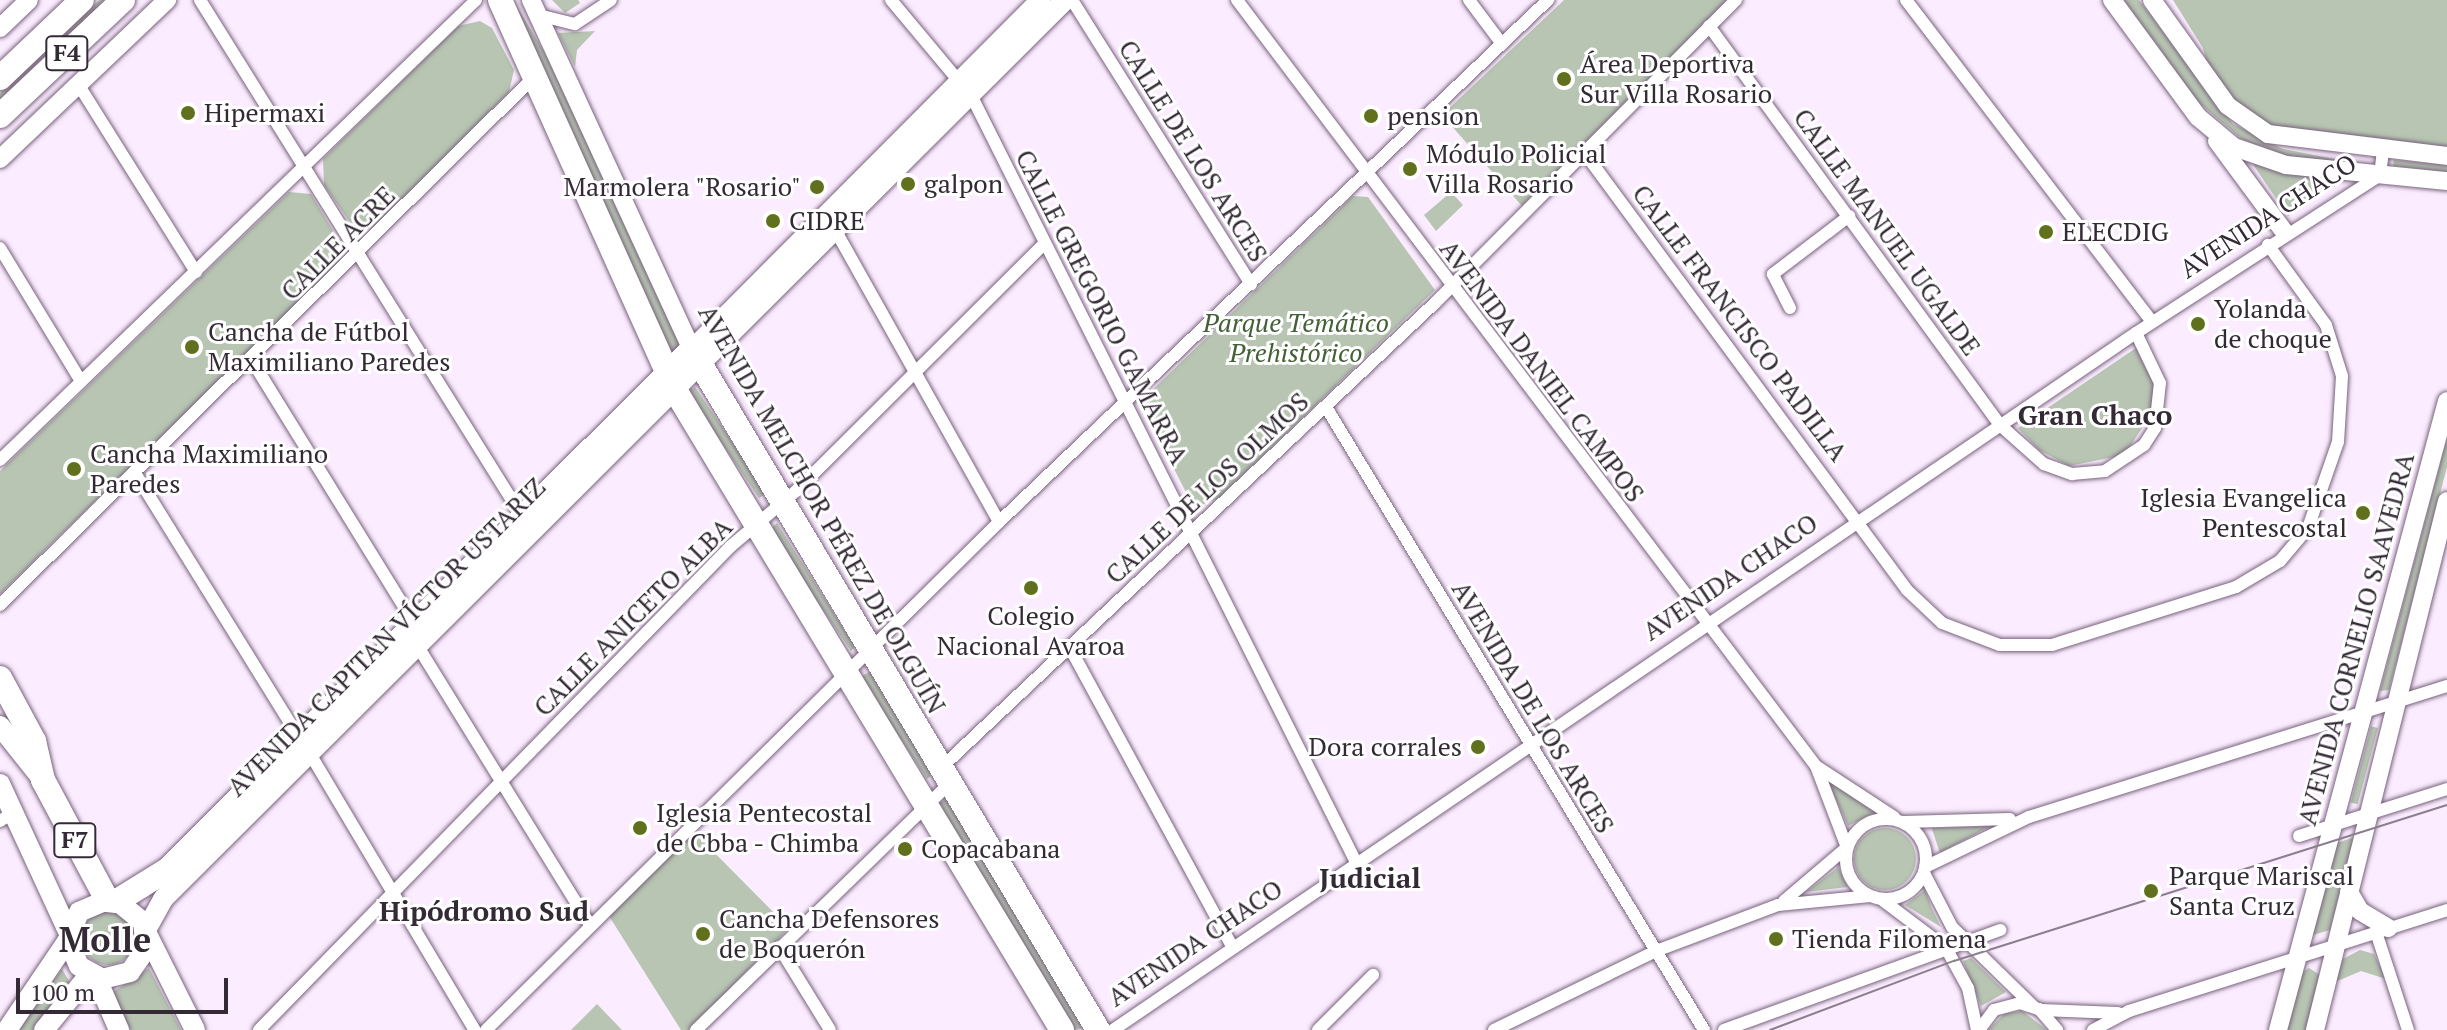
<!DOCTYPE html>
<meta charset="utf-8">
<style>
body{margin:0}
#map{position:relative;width:2447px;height:1030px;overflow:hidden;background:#fbecff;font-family:"PT Serif",serif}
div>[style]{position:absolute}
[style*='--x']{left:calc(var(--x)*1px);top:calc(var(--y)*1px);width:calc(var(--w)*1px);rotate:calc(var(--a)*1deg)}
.green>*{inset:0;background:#b7c5b2;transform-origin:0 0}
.round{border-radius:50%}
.roads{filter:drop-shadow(0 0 2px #78627c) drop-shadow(0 0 2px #78627c)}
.street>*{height:12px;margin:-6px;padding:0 6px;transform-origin:6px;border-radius:6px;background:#fff}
.street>.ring{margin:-6px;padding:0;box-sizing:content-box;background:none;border:12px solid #fff;border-radius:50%}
.secondary>*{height:18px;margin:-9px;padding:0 9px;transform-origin:9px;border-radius:9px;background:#fff}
.primary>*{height:20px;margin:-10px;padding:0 10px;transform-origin:10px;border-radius:10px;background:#fff}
.highway>*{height:24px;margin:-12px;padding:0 12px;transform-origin:12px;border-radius:12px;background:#fff}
.tram>*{height:2px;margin:-1px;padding:0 1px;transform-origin:1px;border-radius:1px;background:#8b7f8e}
.dots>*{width:22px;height:22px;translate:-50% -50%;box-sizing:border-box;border:4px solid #fff;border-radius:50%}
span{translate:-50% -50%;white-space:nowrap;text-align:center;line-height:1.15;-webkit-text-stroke:6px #fff;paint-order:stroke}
.shield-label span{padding:2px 6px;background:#fff;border:2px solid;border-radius:6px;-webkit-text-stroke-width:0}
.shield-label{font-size:24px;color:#342a36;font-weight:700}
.poi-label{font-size:26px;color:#342a36}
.left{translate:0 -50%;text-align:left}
.right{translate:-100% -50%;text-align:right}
.street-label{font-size:26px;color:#342a36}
.park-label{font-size:26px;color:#436037;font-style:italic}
.neighbourhood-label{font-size:28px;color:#342a36;font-weight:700}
.district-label{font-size:34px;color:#342a36;font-weight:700}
.scale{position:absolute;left:16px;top:978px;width:212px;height:36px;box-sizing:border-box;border:4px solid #342a36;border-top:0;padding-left:10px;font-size:24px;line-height:28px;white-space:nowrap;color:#342a36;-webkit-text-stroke:6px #fff;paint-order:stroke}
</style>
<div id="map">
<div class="green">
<i style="clip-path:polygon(99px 0,109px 0,0 103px,0 93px)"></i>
<i style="clip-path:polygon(513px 0,546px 55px,680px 345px,668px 356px)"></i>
<i style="clip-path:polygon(552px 0,578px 0,580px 3px,565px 13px)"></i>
<i style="clip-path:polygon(1564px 0,1727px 0,1522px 206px,1442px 115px)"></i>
<i style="clip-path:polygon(2124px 0,2139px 0,2233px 124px,2283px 149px,2370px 166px,2283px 155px,2243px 140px,2198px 102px)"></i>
<i style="clip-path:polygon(2173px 0,2447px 0,2447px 156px,2409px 152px,2390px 139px,2309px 140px,2249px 117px,2211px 80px,2203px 48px)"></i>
<i style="clip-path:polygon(480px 21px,492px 28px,514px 70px,509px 92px,373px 228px,356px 231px,324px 185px,323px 159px,458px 26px)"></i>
<i style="clip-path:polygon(595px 31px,577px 50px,575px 67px,558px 33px)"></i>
<i style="clip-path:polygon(2394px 160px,2447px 165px,2447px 172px,2393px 166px)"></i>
<i style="clip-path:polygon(2252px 163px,2277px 171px,2345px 180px,2288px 216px)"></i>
<i style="clip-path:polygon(289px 192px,311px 194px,341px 244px,339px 262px,0 594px,0 471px)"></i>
<i style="clip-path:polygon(1451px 192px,1463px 205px,1436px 231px,1424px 215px)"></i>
<i style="clip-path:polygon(1353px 196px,1368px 197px,1435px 290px,1219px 498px,1194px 508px,1140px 402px)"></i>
<i style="clip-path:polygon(2136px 348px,2153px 383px,2153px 412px,2124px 455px,2069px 466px,2039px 450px,2018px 428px)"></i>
<i style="left:695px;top:387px;width:128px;height:9px;rotate:56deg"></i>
<i style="clip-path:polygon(2447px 438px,2447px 467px,2389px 690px,2380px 691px)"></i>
<i style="clip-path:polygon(777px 523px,855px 647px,851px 651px,769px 530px)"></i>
<i style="clip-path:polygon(871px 671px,932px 775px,927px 779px,860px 677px)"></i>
<i style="left:2378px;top:728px;width:79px;height:7px;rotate:105deg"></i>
<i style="clip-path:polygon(1826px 777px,1879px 810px,1848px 826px)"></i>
<i style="clip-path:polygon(948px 799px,1084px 1025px,1080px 1029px,1074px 1030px,937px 804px)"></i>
<i style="clip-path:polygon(1931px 826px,1934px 828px,1990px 826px,1940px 853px)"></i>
<i class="round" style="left:1854px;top:828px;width:62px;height:62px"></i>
<i style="clip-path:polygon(694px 832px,789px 928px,689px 1030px,681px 1030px,609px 916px)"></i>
<i style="clip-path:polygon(2354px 837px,2330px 930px,2306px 937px,2329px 846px)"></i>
<i style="clip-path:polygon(1838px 867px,1848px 887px,1806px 892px,1836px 869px)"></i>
<i style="clip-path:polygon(1925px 890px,1932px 909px,1941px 927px,1905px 905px)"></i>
<i class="round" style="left:81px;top:911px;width:54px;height:54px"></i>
<i style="clip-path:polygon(2360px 950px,2374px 954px,2386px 979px,2361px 971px,2335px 982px,2343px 959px)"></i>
<i style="clip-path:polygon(1971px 958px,2006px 992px,1981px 1006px,1963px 961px)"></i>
<i style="clip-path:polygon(149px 968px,181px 1030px,131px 1030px,110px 994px)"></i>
<i style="clip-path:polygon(2309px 968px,2320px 975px,2306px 1030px,2285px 1030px,2301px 973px)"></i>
<i style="clip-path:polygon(62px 969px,72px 986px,33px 1030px,18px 1030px)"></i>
<i style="clip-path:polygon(597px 1004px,622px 1030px,571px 1030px)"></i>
<i style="clip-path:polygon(2022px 1011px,2047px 1030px,1988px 1030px,2004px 1014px)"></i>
</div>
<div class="roads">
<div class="street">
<i style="--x:200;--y:0;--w:610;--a:58.05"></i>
<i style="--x:891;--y:0;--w:126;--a:50.1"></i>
<i style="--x:972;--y:97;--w:858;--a:63.35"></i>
<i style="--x:1072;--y:0;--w:336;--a:57.8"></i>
<i style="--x:1237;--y:0;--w:960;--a:52.92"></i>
<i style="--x:1816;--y:766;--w:85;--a:69.2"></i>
<i style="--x:1469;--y:0;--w:55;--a:53.1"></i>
<i style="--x:1906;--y:0;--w:405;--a:52.6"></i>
<i style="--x:538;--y:15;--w:38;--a:14"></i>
<i style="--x:575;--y:24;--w:43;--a:-33.7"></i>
<i style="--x:1709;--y:26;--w:494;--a:53.9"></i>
<i style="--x:2000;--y:425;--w:59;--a:41.6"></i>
<i style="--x:2044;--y:464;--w:30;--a:20"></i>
<i style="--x:2072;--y:474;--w:33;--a:-5"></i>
<i style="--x:2105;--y:471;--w:47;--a:-33.7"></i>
<i style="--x:2144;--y:445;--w:20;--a:-57"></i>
<i style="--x:2155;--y:428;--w:45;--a:-83.7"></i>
<i style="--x:2160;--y:383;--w:55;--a:-115.6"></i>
<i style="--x:78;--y:84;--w:222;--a:57.9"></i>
<i style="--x:1584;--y:152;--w:544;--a:53.59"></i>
<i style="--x:1907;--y:590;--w:48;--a:43.3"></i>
<i style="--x:1942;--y:623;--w:62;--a:20.8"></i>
<i style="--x:2000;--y:645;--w:52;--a:0"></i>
<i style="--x:2052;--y:645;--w:193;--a:-17.5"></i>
<i style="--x:2236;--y:587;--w:51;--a:-30.6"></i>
<i style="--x:2280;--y:561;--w:43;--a:-49.7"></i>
<i style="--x:2308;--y:528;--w:91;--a:-70.8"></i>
<i style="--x:2338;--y:442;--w:66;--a:-86.5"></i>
<i style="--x:2342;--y:376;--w:53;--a:-107.4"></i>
<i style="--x:2326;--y:325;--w:99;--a:-125.9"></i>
<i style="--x:833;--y:226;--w:339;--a:60.7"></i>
<i style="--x:0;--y:248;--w:156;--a:58.7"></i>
<i style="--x:1790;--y:308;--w:38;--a:-117"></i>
<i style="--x:1773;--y:274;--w:96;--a:-37.3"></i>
<i style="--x:251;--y:359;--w:310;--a:58.3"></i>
<i style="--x:1326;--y:407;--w:729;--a:58.75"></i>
<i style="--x:0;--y:460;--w:662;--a:-44.02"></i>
<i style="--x:135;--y:473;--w:311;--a:58.2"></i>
<i style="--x:0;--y:605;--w:750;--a:-44.68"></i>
<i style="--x:417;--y:645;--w:329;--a:58.3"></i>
<i style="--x:1070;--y:648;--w:341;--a:61.5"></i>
<i style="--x:309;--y:752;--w:324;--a:59.2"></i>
<i style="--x:942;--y:767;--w:678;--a:-43.27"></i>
<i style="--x:1436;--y:302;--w:426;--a:-45.2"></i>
<i style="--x:1819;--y:768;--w:90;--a:33.2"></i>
<i class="ring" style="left:1846px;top:819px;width:68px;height:68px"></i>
<i style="--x:0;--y:821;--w:17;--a:-33"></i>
<i style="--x:1904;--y:822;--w:106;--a:-1.6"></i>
<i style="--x:2299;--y:836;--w:155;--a:-17.6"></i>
<i style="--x:1925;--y:867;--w:115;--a:-25.7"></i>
<i style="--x:2029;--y:817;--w:438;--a:-17.4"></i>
<i style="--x:1924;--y:873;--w:61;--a:62.6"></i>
<i style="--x:1952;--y:927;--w:115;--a:44.3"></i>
<i style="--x:1881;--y:899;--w:81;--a:37"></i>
<i style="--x:1946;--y:948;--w:46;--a:61.2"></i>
<i style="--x:1968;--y:988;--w:43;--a:77.9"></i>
<i style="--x:1784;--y:901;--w:79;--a:-40.4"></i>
<i style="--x:2376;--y:932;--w:103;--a:71.9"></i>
<i style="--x:779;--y:947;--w:97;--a:58.4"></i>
<i style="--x:2041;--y:1010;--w:77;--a:2.2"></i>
<i style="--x:259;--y:1030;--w:676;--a:-45.72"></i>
<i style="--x:731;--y:546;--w:85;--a:-40.2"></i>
<i style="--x:796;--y:491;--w:351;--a:-44.9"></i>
<i style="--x:486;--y:1030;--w:722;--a:-44.72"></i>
<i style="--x:999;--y:522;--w:758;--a:-43.56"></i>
<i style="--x:696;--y:1030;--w:356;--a:-44.2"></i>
<i style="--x:1113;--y:1030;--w:1238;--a:-34.27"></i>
<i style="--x:2136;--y:333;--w:291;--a:-32.9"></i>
<i style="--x:2380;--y:175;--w:25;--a:-83"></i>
<i style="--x:1318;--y:1030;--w:78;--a:-45"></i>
<i style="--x:1494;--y:1030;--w:180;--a:-26"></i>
<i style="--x:1656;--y:951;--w:130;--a:-20.7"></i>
<i style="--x:1778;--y:905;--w:92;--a:-5.6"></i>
<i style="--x:1724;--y:1030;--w:294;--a:-19.9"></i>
<i style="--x:1979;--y:1030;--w:25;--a:-53"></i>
<i style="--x:1994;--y:1010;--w:27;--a:-15"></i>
<i style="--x:2020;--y:1003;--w:20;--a:18"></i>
<i style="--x:2039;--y:1009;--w:28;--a:49"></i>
<i style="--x:2093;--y:1030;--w:41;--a:-27.8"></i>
<i style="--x:2129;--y:1011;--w:334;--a:-17.6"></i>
</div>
<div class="secondary">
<i style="--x:531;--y:0;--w:385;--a:65.3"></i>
<i style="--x:2112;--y:0;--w:145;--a:53.7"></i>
<i style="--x:2198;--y:117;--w:47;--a:39.8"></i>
<i style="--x:2234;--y:147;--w:55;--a:19.1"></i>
<i style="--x:2286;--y:165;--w:162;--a:5.7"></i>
<i style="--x:2152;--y:0;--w:130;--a:54.4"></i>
<i style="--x:2228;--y:106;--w:49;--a:35"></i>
<i style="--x:2268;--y:134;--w:180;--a:7"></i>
<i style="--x:0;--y:28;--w:40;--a:-44"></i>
<i style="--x:2217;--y:141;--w:114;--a:53.5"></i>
<i style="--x:0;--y:159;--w:231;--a:-43.6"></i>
<i style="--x:2349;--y:892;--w:22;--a:60"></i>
<i style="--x:2360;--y:911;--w:33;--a:31"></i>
<i style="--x:2278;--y:1030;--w:651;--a:-74.96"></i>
<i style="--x:2315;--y:1030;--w:545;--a:-75.99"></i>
</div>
<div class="primary">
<i style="--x:692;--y:350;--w:494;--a:-45.1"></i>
<i style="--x:0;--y:726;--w:69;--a:51.5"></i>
<i style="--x:0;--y:784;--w:164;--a:65.2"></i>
<i style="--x:107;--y:900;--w:30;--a:157"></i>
<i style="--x:79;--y:912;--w:30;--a:111"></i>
<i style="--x:68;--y:940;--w:28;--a:67"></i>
<i style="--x:79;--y:966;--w:26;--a:29"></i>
<i style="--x:102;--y:979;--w:29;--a:-14"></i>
<i style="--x:130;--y:972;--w:28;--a:-55"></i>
<i style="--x:146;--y:949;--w:27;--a:-96"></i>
<i style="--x:143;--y:922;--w:33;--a:-141"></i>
<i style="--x:146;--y:930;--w:35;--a:-61"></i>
<i style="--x:163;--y:899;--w:1274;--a:-44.9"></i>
<i style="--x:147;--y:934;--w:107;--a:63.4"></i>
<i style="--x:96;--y:977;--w:58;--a:66.5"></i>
<i style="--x:7;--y:1030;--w:109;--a:-55.9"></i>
<i style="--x:44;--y:1030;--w:71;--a:-50.7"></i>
</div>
<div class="highway">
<i style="--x:500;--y:0;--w:427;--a:65.8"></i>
<i style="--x:675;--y:390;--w:748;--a:58.84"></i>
<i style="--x:0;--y:78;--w:113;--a:-43.6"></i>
<i style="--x:0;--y:116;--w:169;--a:-43.3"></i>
<i style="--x:0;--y:678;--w:72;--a:61.6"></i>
<i style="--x:34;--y:741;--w:40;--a:77"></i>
<i style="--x:43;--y:780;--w:136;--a:61.9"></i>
<i style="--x:107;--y:900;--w:10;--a:6"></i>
<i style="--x:117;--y:901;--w:59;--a:-31.8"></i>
<i style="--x:167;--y:870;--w:739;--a:-44.73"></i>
<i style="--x:692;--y:350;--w:792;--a:59.16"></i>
</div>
</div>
<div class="tram">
<i style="--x:1770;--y:1030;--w:197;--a:-20.6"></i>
<i style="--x:1954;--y:961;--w:517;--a:-17.56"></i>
</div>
<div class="dots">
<i style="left:1564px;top:79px;background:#61701c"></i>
<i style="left:188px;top:113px;background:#61701c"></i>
<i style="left:1371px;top:116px;background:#61701c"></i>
<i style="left:1410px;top:169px;background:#61701c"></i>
<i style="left:908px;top:184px;background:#61701c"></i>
<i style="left:817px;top:187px;background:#61701c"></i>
<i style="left:773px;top:221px;background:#61701c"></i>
<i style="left:2046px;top:232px;background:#61701c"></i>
<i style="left:2198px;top:324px;background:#61701c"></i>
<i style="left:192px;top:347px;background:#61701c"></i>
<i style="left:74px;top:469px;background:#61701c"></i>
<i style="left:2363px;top:513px;background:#61701c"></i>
<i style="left:1031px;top:588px;background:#61701c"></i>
<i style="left:1478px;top:747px;background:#61701c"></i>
<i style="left:640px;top:828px;background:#61701c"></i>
<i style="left:905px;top:849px;background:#61701c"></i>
<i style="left:2151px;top:891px;background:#61701c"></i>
<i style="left:703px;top:934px;background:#61701c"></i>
<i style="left:1776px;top:939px;background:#61701c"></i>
</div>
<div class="shield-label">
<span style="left:67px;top:53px">F4</span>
<span style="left:75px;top:840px">F7</span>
</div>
<div class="poi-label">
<span class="left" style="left:1580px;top:79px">Área Deportiva<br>Sur Villa Rosario</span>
<span class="left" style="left:204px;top:113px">Hipermaxi</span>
<span class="left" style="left:1387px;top:116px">pension</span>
<span class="left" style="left:1426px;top:169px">Módulo Policial<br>Villa Rosario</span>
<span class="left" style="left:924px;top:184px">galpon</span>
<span class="right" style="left:801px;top:187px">Marmolera "Rosario"</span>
<span class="left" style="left:789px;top:221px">CIDRE</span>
<span class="left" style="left:2062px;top:232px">ELECDIG</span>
<span class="left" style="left:2214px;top:324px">Yolanda<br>de choque</span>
<span class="left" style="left:208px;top:347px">Cancha de Fútbol<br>Maximiliano Paredes</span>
<span class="left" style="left:90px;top:469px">Cancha Maximiliano<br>Paredes</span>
<span class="right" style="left:2347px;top:513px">Iglesia Evangelica<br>Pentescostal</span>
<span style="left:1031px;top:631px">Colegio<br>Nacional Avaroa</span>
<span class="right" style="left:1462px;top:747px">Dora corrales</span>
<span class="left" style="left:656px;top:828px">Iglesia Pentecostal<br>de Cbba - Chimba</span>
<span class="left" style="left:921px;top:849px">Copacabana</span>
<span class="left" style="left:2169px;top:891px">Parque Mariscal<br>Santa Cruz</span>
<span class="left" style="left:719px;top:934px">Cancha Defensores<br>de Boquerón</span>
<span class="left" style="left:1792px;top:939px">Tienda Filomena</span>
</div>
<div class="street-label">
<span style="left:1193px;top:151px;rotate:58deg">CALLE DE LOS ARCES</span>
<span style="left:2268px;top:216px;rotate:-33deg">AVENIDA CHACO</span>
<span style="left:1887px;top:232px;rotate:54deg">CALLE MANUEL UGALDE</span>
<span style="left:338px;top:243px;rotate:-45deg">CALLE ACRE</span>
<span style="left:1102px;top:307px;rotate:63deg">CALLE GREGORIO GAMARRA</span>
<span style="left:1740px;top:323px;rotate:53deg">CALLE FRANCISCO PADILLA</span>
<span style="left:1542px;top:371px;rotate:53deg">AVENIDA DANIEL CAMPOS</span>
<span style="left:1207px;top:488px;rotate:-43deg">CALLE DE LOS OLMOS</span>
<span style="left:822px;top:509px;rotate:60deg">AVENIDA MELCHOR PÉREZ DE OLGUÍN</span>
<span style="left:1730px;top:577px;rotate:-34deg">AVENIDA CHACO</span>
<span style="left:633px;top:617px;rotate:-45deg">CALLE ANICETO ALBA</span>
<span style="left:386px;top:637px;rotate:-45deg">AVENIDA CAPITAN VÍCTOR USTARIZ</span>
<span style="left:2356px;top:639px;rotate:-75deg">AVENIDA CORNELIO SAAVEDRA</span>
<span style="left:1533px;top:707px;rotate:59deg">AVENIDA DE LOS ARCES</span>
<span style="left:1195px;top:943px;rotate:-34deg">AVENIDA CHACO</span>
</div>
<div class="park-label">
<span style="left:1296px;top:338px">Parque Temático<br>Prehistórico</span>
</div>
<div class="neighbourhood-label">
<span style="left:2095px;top:415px">Gran Chaco</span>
<span style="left:1370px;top:878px">Judicial</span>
<span style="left:484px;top:911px">Hipódromo Sud</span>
</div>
<div class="district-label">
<span style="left:105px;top:940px">Molle</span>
</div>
<div class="scale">100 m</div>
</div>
